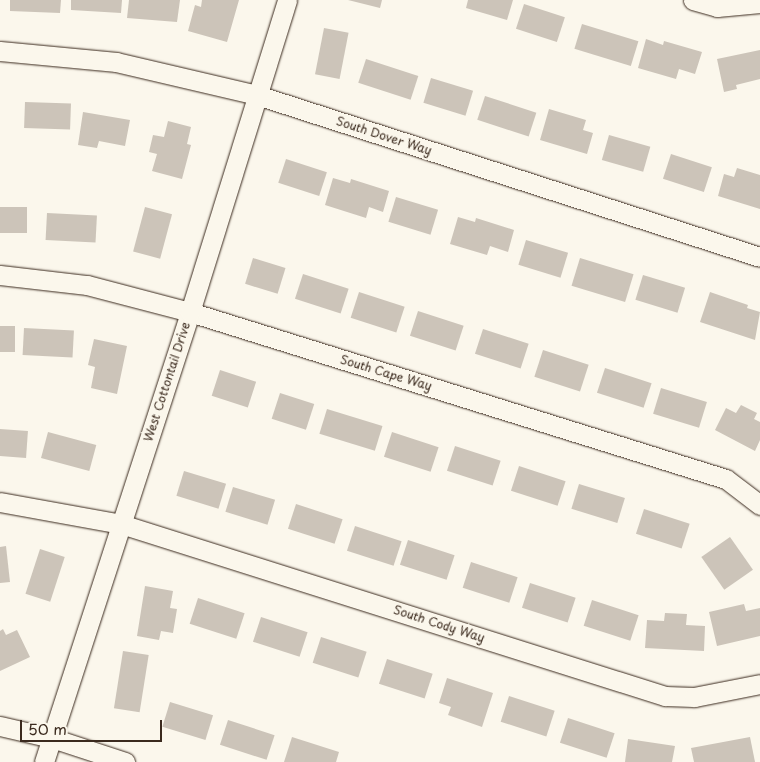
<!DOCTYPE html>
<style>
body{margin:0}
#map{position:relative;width:760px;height:762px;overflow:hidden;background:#fbf7ec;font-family:"Playpen Sans",sans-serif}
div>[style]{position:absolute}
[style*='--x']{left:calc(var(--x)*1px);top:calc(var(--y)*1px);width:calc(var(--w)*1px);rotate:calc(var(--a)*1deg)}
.building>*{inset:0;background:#ccc4b9;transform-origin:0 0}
.roads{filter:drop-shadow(0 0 1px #3b2a1e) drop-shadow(0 0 1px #3b2a1e)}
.minor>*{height:19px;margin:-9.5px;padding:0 9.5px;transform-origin:9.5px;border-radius:9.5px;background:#fbf7ec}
span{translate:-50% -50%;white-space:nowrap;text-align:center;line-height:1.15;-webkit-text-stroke:4px #fbf7ec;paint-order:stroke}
.street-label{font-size:12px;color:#3b2a1e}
.scale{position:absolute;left:20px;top:720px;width:142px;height:22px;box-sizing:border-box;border:2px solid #3b2a1e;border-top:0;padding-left:6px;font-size:15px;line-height:18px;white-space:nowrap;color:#3b2a1e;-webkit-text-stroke:4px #fbf7ec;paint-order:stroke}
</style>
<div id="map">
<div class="building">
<i style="clip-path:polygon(10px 0,61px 0,60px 13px,10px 11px)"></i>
<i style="clip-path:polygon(71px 0,122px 0,121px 13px,71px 10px)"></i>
<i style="clip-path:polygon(129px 0,180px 0,177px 22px,127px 18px)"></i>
<i style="clip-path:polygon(202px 0,239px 0,227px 42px,188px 31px,195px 5px,201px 7px)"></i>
<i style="clip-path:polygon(348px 0,382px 0,380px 8px)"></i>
<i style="clip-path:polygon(468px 0,513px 0,507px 20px,466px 8px)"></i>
<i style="left:524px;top:4px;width:43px;height:26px;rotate:18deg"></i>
<i style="left:582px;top:24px;width:59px;height:26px;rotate:17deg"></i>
<i style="left:324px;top:28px;width:25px;height:47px;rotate:11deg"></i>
<i style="clip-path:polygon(646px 39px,663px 45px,664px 41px,702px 52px,695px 74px,679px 69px,676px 79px,638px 68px)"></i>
<i style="clip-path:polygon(760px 50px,760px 79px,736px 85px,737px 89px,724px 92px,717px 59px)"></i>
<i style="left:366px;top:59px;width:55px;height:25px;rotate:18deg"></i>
<i style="left:431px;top:78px;width:44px;height:26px;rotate:17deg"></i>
<i style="left:485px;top:96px;width:54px;height:25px;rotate:18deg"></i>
<i style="left:25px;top:102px;width:46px;height:26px;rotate:2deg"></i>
<i style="clip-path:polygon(549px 109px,586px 120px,583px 130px,593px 133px,587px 154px,540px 140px)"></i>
<i style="clip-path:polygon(83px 112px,130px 120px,125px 146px,99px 141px,97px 148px,78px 145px)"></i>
<i style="clip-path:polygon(168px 121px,191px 127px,187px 144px,191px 145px,182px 179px,152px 171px,157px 154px,149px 152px,153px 135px,164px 137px)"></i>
<i style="left:609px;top:135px;width:43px;height:26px;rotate:16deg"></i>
<i style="left:671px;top:154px;width:43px;height:26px;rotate:18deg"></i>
<i style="left:286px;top:159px;width:43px;height:25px;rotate:18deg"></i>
<i style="clip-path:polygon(737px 168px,760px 175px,760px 209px,718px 196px,724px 174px,734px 177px)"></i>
<i style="clip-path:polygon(333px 178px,350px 183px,351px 179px,389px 191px,383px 212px,369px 207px,366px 218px,325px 205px)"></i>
<i style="left:396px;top:197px;width:44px;height:26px;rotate:17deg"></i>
<i style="left:0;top:207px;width:27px;height:26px"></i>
<i style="left:145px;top:207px;width:28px;height:46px;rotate:15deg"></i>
<i style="left:47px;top:213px;width:50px;height:27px;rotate:3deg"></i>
<i style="clip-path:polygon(458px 217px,475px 222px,476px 218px,514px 230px,508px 252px,490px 246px,487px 255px,450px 244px)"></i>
<i style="left:526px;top:240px;width:44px;height:26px;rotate:17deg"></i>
<i style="left:253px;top:258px;width:34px;height:27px;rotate:17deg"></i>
<i style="left:580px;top:258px;width:56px;height:29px;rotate:17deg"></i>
<i style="left:303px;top:274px;width:48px;height:26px;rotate:18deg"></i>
<i style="left:643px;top:275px;width:44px;height:26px;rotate:17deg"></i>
<i style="left:359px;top:292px;width:48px;height:27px;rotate:18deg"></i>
<i style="clip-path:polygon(710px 292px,748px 305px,747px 308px,760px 312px,755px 340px,700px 322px)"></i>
<i style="left:418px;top:311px;width:48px;height:26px;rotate:18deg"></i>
<i style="left:0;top:326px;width:15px;height:26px"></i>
<i style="left:24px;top:328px;width:50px;height:27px;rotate:3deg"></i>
<i style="left:483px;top:329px;width:48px;height:26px;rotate:18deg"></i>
<i style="clip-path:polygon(94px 339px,127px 346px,117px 394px,91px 388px,95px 367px,88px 365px)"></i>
<i style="left:543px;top:350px;width:48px;height:28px;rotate:18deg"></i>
<i style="left:605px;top:368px;width:49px;height:26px;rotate:18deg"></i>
<i style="left:220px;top:370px;width:38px;height:27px;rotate:18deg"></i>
<i style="left:661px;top:388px;width:48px;height:27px;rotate:17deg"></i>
<i style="left:280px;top:393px;width:36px;height:27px;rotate:18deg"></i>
<i style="clip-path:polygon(741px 405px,757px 413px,754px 419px,760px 422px,760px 440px,755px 451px,715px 430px,726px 408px,736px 413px)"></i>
<i style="left:327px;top:409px;width:58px;height:26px;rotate:17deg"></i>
<i style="left:0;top:429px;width:28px;height:27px;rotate:4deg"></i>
<i style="left:48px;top:432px;width:50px;height:27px;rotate:15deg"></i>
<i style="left:392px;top:432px;width:49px;height:26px;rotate:18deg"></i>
<i style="left:455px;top:446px;width:48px;height:26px;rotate:18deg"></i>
<i style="left:519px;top:466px;width:49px;height:26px;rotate:18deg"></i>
<i style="left:184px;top:471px;width:44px;height:26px;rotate:17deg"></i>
<i style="left:579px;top:484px;width:48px;height:26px;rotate:17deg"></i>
<i style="left:233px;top:487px;width:44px;height:26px;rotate:17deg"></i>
<i style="left:296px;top:504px;width:49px;height:26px;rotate:18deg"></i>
<i style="left:644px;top:509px;width:48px;height:26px;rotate:18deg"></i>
<i style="left:355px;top:526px;width:49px;height:26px;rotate:18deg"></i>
<i style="left:730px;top:537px;width:40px;height:35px;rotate:55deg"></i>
<i style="left:408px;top:540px;width:49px;height:26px;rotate:18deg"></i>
<i style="clip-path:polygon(6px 546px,10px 582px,0 583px,0 547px)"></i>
<i style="left:40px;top:549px;width:26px;height:47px;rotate:18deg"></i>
<i style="left:471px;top:562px;width:49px;height:27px;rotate:18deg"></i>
<i style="left:530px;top:583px;width:48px;height:26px;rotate:18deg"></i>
<i style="clip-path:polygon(145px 586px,173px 591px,170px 608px,177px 609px,173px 633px,161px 631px,159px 640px,137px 636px)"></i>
<i style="left:198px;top:598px;width:49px;height:27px;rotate:18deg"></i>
<i style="left:592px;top:600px;width:49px;height:27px;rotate:18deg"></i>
<i style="clip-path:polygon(744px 604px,746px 611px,760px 608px,760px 636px,717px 646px,709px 612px)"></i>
<i style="clip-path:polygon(665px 613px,687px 614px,686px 625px,705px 626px,704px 651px,645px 648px,647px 620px,664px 621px)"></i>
<i style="left:261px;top:617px;width:49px;height:26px;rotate:18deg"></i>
<i style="clip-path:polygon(3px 629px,6px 635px,17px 630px,30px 657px,0 671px,0 631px)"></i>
<i style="left:321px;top:637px;width:48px;height:27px;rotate:18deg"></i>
<i style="left:123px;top:651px;width:26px;height:58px;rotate:9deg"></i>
<i style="left:387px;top:659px;width:48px;height:26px;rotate:18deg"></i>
<i style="clip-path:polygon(447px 678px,493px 693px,482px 727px,448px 715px,451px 707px,439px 703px)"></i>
<i style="left:509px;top:696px;width:48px;height:27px;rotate:18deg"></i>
<i style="left:170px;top:702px;width:45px;height:26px;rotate:17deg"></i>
<i style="left:568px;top:718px;width:49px;height:26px;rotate:18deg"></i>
<i style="left:228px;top:720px;width:49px;height:26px;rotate:18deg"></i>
<i style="clip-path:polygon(292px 737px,339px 752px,336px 762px,284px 762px)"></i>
<i style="clip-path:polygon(750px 737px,755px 762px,694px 762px,691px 748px)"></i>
<i style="clip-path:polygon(628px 739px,675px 746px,672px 762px,625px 762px)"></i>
</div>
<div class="roads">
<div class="minor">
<i style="--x:693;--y:0;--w:25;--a:16"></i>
<i style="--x:717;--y:7;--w:43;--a:-5.3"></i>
<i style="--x:0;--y:51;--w:117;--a:5.4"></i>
<i style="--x:116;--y:62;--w:145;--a:13.2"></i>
<i style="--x:257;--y:95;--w:528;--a:17.85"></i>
<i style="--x:0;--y:275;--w:88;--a:6.6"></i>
<i style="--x:87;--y:285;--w:106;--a:14.7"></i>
<i style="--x:190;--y:312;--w:561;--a:17.31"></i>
<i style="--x:726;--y:479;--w:43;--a:37.4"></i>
<i style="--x:0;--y:502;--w:123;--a:10.3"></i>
<i style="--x:121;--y:524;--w:571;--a:17.55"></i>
<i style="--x:665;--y:696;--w:29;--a:2"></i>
<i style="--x:694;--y:697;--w:67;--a:-11.1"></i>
<i style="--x:0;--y:726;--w:53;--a:13"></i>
<i style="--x:52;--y:738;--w:77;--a:18.2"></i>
<i style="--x:44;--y:762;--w:473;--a:-72"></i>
<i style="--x:190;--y:312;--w:327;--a:-72.7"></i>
</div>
</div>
<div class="street-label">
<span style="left:384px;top:136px;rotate:18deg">South Dover Way</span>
<span style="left:386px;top:373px;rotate:17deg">South Cape Way</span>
<span style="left:167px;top:382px;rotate:-72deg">West Cottontail Drive</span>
<span style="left:439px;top:624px;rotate:18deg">South Cody Way</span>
</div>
<div class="scale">50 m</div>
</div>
